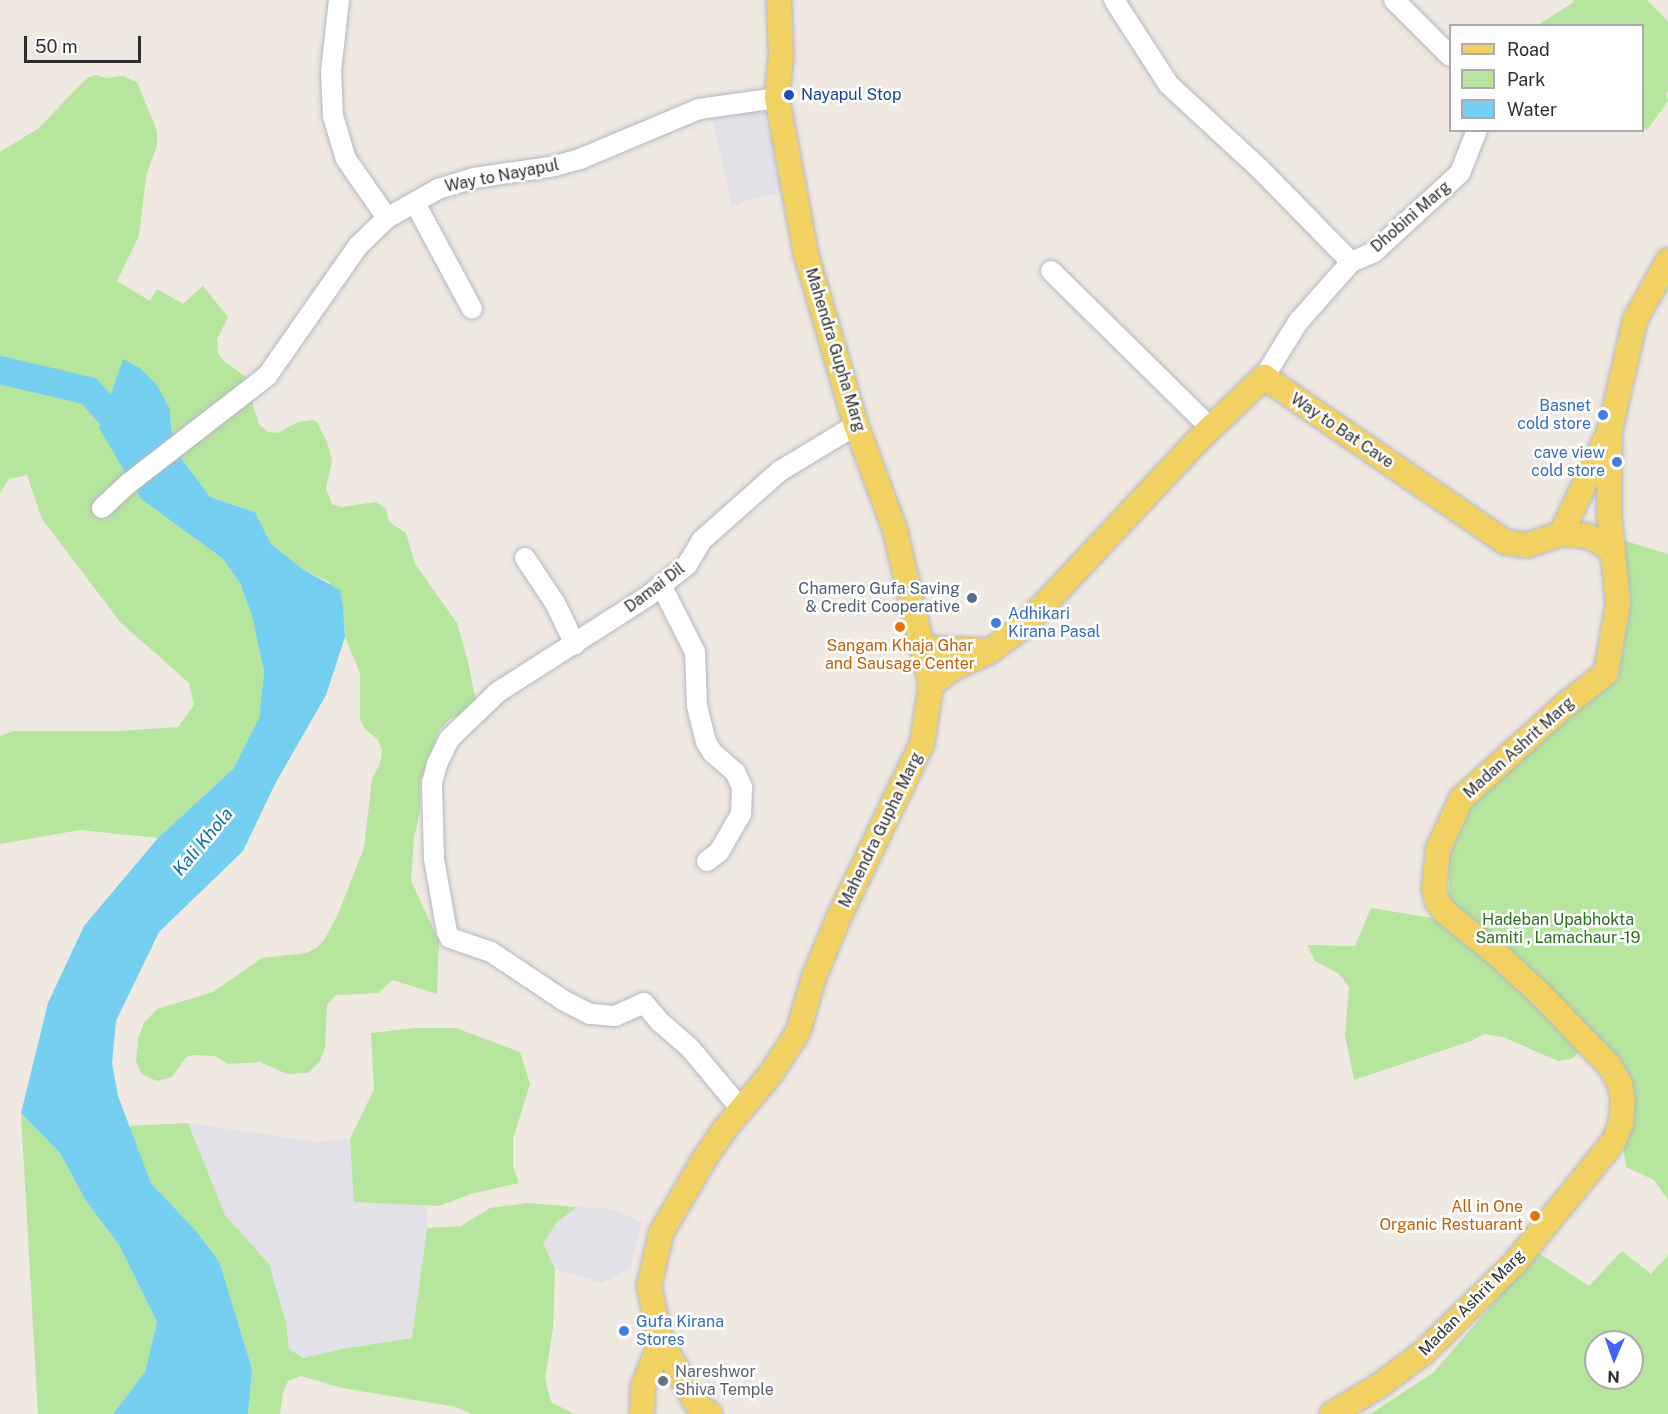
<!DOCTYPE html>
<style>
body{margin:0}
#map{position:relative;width:1668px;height:1414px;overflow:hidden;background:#efe9e1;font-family:"Public Sans",sans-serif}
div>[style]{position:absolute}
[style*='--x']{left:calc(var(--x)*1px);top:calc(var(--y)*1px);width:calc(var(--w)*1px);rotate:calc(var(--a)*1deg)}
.industrial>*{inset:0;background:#e3e1e8}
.green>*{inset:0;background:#b6e59e}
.water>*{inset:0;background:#75cff0}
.river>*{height:28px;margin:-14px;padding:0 14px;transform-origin:14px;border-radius:14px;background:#75cff0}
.roads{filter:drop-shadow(0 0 2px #b4b7c1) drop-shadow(0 0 2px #b4b7c1)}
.minor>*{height:20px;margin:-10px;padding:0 10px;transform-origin:10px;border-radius:10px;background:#fff}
.major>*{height:24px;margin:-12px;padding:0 12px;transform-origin:12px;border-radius:12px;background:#f2d163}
.dots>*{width:16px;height:16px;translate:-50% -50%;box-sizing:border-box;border:3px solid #fff;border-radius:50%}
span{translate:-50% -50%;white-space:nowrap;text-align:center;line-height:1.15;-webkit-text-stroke:5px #fff;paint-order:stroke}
.transit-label{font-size:16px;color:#164399}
.left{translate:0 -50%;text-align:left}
.street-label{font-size:16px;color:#2e2e2e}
.shop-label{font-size:16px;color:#366cbe}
.right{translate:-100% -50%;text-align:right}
.service-label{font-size:16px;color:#4e5e75}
.food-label{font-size:16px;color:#c56008}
.park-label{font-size:16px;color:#2c6e1b}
.worship-label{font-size:16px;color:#5b616d}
.water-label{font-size:18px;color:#0d6fa3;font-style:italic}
.legend{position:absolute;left:1449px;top:24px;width:195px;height:108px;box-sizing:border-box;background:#fff;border:2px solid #ababab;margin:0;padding:8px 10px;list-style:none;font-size:18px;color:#2e2e2e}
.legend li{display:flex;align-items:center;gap:12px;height:30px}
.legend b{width:30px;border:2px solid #ababab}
.north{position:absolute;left:1584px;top:1330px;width:60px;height:60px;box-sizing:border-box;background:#fff;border:2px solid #ababab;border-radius:50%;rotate:182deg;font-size:16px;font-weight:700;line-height:24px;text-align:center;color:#2e2e2e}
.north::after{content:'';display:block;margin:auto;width:21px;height:27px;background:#4264fb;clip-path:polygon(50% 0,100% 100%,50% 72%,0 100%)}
.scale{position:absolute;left:24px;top:36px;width:117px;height:27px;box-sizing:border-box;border:3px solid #2e2e2e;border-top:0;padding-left:8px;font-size:18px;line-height:21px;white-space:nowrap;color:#2e2e2e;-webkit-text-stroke:4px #fff;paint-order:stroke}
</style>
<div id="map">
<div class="industrial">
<i style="clip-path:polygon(762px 104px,782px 193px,749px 199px,732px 207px,712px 117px)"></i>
<i style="clip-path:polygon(188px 1123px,316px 1142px,350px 1139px,354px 1202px,426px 1205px,427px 1228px,412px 1338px,342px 1349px,303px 1358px,289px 1349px,286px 1323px,269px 1264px,225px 1215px)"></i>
<i style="clip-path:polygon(577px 1207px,610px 1209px,642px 1222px,630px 1269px,602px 1283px,555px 1269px,543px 1243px,557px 1222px)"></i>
</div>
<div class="green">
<i style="clip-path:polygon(1573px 0,1647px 0,1668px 21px,1668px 91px,1666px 94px,1668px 101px,1647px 130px,1642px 127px,1642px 26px,1538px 25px,1574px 2px)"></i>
<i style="clip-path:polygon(96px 75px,105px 78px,123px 76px,137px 82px,157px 131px,157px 146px,146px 176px,139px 236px,117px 281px,150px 301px,157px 289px,183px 304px,203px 286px,228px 317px,217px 339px,218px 353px,224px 361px,253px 382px,253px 406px,259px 424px,268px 432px,278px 433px,298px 422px,313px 420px,317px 422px,327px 442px,332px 461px,326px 488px,332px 504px,341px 507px,376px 502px,386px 509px,389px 522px,406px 533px,415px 564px,457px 623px,468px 662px,477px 706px,470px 712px,450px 719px,439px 731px,420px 781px,420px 811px,414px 838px,411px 881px,439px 941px,437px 994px,393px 980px,378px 993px,336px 995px,327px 1005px,325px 1048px,320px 1061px,308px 1073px,287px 1074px,260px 1062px,228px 1064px,215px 1056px,194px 1055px,186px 1057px,172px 1077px,157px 1081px,141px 1074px,136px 1061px,138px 1039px,144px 1023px,157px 1009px,213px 992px,262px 958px,306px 953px,316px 948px,324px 940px,338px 914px,364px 848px,372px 779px,380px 764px,382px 751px,378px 740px,365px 729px,360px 720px,360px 673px,345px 637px,343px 606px,329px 582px,304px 570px,271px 544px,255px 512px,210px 497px,179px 455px,171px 428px,170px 409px,121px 463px,141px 499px,222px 558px,240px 583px,252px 616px,264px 672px,259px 718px,233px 769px,158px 838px,80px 830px,0 844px,0 736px,13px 731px,118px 731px,178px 727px,194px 705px,189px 683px,121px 623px,42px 519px,27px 475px,9px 479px,0 493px,0 152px,39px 128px,75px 90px,87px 78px)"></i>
<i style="clip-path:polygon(1616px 538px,1668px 554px,1668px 1200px,1654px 1180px,1626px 1167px,1623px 1147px,1631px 1103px,1593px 1035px,1579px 1053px,1571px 1059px,1558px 1061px,1503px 1037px,1484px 1034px,1471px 1041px,1354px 1080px,1345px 1035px,1349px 987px,1338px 973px,1315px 961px,1307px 945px,1355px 946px,1371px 908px,1444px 920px,1449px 912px,1449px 857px,1472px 803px,1602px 689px,1618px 680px,1631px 599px)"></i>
<i style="clip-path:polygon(415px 1028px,456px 1028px,520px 1052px,530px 1084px,513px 1139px,513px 1166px,519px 1183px,471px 1194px,439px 1206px,354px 1202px,350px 1139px,374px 1089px,371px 1033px)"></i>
<i style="clip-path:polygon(21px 1113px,60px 1153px,86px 1201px,119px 1245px,157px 1322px,145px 1372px,113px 1414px,38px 1414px)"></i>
<i style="clip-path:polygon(188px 1123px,225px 1215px,269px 1264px,286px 1323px,289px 1349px,303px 1358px,342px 1349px,412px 1338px,427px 1228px,461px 1226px,490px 1208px,528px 1203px,577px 1207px,557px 1222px,543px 1243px,555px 1269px,553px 1329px,545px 1379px,551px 1402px,574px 1414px,472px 1414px,456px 1407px,342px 1388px,301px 1376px,288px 1381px,283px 1392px,280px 1414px,248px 1414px,252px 1369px,220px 1263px,197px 1232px,151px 1183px,129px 1126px)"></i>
<i style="clip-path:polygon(evenodd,1622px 1251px,1651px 1274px,1668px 1255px,1668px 1414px,1370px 1414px,1433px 1373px,1537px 1252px,1589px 1286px,1622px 1251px,1596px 1342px,1632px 1342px,1632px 1378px,1596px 1378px,1596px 1342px)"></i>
</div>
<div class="water">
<i style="clip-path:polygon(123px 359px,140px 368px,156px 384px,170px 409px,171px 428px,179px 455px,210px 497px,255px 512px,271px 544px,304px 570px,340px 590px,343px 606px,345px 637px,326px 695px,275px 784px,243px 851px,159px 932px,116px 1021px,112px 1063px,118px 1096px,151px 1183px,197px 1232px,220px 1263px,252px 1369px,248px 1414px,113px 1414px,145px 1372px,157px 1322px,119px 1245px,86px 1201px,60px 1153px,21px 1113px,48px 1003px,84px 926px,158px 838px,233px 769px,259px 718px,264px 672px,252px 616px,240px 583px,222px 558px,141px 499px,99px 428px)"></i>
</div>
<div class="river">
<i style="--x:0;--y:370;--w:91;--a:13.3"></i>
<i style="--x:89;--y:391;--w:62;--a:48.3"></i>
</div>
<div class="roads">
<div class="minor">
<i style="--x:339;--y:0;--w:71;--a:96.4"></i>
<i style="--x:331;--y:71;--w:45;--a:87.5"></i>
<i style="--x:333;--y:116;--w:45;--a:73.2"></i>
<i style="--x:346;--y:159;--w:72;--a:55.2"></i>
<i style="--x:1114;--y:0;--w:101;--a:57.1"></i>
<i style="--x:1169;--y:85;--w:125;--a:42.7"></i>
<i style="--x:1261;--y:170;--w:129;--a:45.6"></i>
<i style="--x:1394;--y:0;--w:79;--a:45"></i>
<i style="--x:415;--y:203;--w:120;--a:61.7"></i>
<i style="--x:1051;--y:271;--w:224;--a:44.5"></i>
<i style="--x:1264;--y:377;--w:65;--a:-58.3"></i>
<i style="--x:1298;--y:322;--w:80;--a:-48.5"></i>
<i style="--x:1351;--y:262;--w:25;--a:-23"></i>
<i style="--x:1374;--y:252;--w:117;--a:-42.6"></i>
<i style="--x:1460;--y:173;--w:46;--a:-68.4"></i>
<i style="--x:102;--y:508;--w:37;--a:-43"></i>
<i style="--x:129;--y:483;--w:175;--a:-37.8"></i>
<i style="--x:267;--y:376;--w:159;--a:-55"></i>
<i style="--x:358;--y:246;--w:40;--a:-44"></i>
<i style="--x:387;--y:218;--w:59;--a:-29.6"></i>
<i style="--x:438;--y:189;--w:38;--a:-17"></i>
<i style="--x:474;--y:178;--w:82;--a:-8.4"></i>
<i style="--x:555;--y:166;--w:26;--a:-16"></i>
<i style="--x:580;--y:159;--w:129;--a:-22.8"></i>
<i style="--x:699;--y:109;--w:79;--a:-8"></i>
<i style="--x:525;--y:558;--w:54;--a:56.3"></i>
<i style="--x:555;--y:603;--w:46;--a:64"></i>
<i style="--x:661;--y:585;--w:75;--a:63.1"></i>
<i style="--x:695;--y:652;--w:54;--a:87.9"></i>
<i style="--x:697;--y:706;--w:37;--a:76"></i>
<i style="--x:706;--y:742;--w:13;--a:58"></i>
<i style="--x:713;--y:753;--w:29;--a:41"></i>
<i style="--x:735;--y:772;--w:17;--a:65"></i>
<i style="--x:742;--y:787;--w:27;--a:92"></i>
<i style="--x:741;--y:814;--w:44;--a:120.1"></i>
<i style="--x:719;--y:852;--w:15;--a:143"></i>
<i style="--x:741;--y:1109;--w:80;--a:-129.9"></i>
<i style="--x:690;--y:1048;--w:40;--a:-139"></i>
<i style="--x:660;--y:1022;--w:25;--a:-130"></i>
<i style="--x:644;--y:1003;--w:32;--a:156"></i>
<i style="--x:615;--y:1016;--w:25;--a:-175"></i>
<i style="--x:590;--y:1014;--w:30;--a:-153"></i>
<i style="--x:563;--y:1000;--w:87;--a:-146.3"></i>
<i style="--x:491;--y:952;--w:43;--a:-161.1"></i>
<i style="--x:450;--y:938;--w:7;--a:-117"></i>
<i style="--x:447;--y:932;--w:74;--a:-100.1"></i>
<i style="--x:434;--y:859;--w:76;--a:-91.5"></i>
<i style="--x:432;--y:783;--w:20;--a:-75"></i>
<i style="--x:437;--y:764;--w:28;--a:-64"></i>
<i style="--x:449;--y:739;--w:68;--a:-43.8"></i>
<i style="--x:498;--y:692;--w:178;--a:-32.6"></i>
<i style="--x:648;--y:596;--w:50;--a:-38.5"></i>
<i style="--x:687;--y:565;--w:29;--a:-59"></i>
<i style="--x:702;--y:540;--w:104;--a:-41.5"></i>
<i style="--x:780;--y:471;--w:89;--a:-31.2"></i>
</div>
<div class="major">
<i style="--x:1561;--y:534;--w:26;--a:4"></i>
<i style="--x:1587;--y:536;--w:14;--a:25"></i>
<i style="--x:1600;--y:542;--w:17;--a:40"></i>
<i style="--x:923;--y:648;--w:67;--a:2.6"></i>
<i style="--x:990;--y:651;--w:44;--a:-36.6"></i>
<i style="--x:1025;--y:625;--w:252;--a:-46.9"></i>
<i style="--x:1197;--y:441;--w:93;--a:-43.7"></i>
<i style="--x:1264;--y:377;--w:292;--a:34.4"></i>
<i style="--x:1505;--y:542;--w:22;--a:8"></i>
<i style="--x:1527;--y:545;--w:36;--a:-18"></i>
<i style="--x:1561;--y:534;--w:115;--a:-64.8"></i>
<i style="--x:1610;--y:430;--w:113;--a:-77.2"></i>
<i style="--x:1635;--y:320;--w:68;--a:-60.8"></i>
<i style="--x:931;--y:685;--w:28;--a:-38"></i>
<i style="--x:953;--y:668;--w:36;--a:-24"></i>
<i style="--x:642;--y:1414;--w:27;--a:-88"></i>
<i style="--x:643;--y:1387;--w:49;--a:-68.6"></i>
<i style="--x:710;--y:1414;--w:18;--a:-142"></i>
<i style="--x:696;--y:1403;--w:71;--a:-119.4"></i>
<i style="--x:661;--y:1341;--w:56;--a:-102.3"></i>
<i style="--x:649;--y:1286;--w:54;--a:-77.2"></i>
<i style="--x:661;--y:1233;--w:83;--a:-59.7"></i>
<i style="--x:703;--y:1161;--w:36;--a:-56"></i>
<i style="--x:723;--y:1131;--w:73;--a:-50"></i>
<i style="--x:770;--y:1075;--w:51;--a:-56.9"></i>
<i style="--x:798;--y:1032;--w:57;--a:-73.8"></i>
<i style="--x:814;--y:977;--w:63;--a:-67.5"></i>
<i style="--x:838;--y:919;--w:194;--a:-64.4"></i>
<i style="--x:922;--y:744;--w:60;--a:-81.3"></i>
<i style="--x:931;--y:685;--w:159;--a:-103.1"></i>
<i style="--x:895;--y:530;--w:112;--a:-110.4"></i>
<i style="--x:856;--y:425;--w:178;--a:-106.3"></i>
<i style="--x:806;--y:254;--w:159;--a:-100.5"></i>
<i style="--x:777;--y:98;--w:43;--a:-84.7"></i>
<i style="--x:781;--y:55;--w:55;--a:-92.1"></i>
<i style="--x:1332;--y:1414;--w:56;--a:-31.1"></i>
<i style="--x:1380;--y:1385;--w:54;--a:-36.7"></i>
<i style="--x:1423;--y:1353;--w:127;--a:-44.4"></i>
<i style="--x:1514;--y:1264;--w:159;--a:-50.9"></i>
<i style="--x:1614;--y:1141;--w:19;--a:-69"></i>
<i style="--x:1621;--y:1123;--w:21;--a:-85"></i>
<i style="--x:1623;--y:1102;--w:18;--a:-99"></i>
<i style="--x:1620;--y:1084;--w:22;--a:-120"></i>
<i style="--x:1609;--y:1065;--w:100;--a:-134.2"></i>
<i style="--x:1539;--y:993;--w:56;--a:-137.2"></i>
<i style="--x:1498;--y:955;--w:67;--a:-141.1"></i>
<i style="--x:1446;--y:913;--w:15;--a:-127"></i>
<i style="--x:1437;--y:901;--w:12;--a:-104"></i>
<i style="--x:1434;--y:889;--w:40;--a:-84.3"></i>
<i style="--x:1438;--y:849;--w:55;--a:-65.3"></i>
<i style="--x:1461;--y:799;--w:139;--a:-42.1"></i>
<i style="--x:1564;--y:706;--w:53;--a:-38.2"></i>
<i style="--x:1606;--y:673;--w:70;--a:-80.1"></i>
<i style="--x:1618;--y:604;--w:91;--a:-95.6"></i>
<i style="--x:1609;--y:513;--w:83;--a:-89.3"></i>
</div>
</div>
<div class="dots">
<i style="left:789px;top:95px;background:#1a4fb4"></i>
<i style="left:1603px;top:415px;background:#3f7fe0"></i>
<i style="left:1617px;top:462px;background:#3f7fe0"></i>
<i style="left:972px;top:598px;background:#5c6f8a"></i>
<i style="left:996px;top:623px;background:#3f7fe0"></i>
<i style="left:900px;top:627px;background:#e8710a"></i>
<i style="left:1535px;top:1216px;background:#e8710a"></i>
<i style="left:624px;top:1331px;background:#3f7fe0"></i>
<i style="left:663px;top:1381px;background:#6b7280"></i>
</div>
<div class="transit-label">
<span class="left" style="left:801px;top:95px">Nayapul Stop</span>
</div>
<div class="street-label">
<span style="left:502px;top:176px;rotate:-11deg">Way to Nayapul</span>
<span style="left:1411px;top:217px;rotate:-41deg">Dhobini Marg</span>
<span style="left:835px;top:350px;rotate:73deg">Mahendra Gupha Marg</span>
<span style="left:1342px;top:431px;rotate:34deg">Way to Bat Cave</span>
<span style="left:655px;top:588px;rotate:-37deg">Damai Dil</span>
<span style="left:1519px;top:748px;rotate:-42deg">Madan Ashrit Marg</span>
<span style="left:881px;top:830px;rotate:-64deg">Mahendra Gupha Marg</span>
<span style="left:1472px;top:1303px;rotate:-45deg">Madan Ashrit Marg</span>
</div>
<div class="shop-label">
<span class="right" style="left:1591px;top:415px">Basnet<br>cold store</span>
<span class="right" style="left:1605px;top:462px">cave view<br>cold store</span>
<span class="left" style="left:1008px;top:623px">Adhikari<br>Kirana Pasal</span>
<span class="left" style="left:636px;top:1331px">Gufa Kirana<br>Stores</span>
</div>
<div class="service-label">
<span class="right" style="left:960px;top:598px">Chamero Gufa Saving<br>&amp; Credit Cooperative</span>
</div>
<div class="food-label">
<span style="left:900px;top:655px">Sangam Khaja Ghar<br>and Sausage Center</span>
<span class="right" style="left:1523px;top:1216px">All in One<br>Organic Restuarant</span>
</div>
<div class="park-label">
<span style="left:1558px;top:929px">Hadeban Upabhokta<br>Samiti , Lamachaur -19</span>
</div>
<div class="worship-label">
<span class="left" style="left:675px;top:1381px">Nareshwor<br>Shiva Temple</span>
</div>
<div class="water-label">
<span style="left:203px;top:842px;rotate:-50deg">Kali Khola</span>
</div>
<ul class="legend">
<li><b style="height:8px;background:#f2d163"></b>Road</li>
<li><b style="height:16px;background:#b6e59e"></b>Park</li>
<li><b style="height:16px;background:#75cff0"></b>Water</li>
</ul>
<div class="north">N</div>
<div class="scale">50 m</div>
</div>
